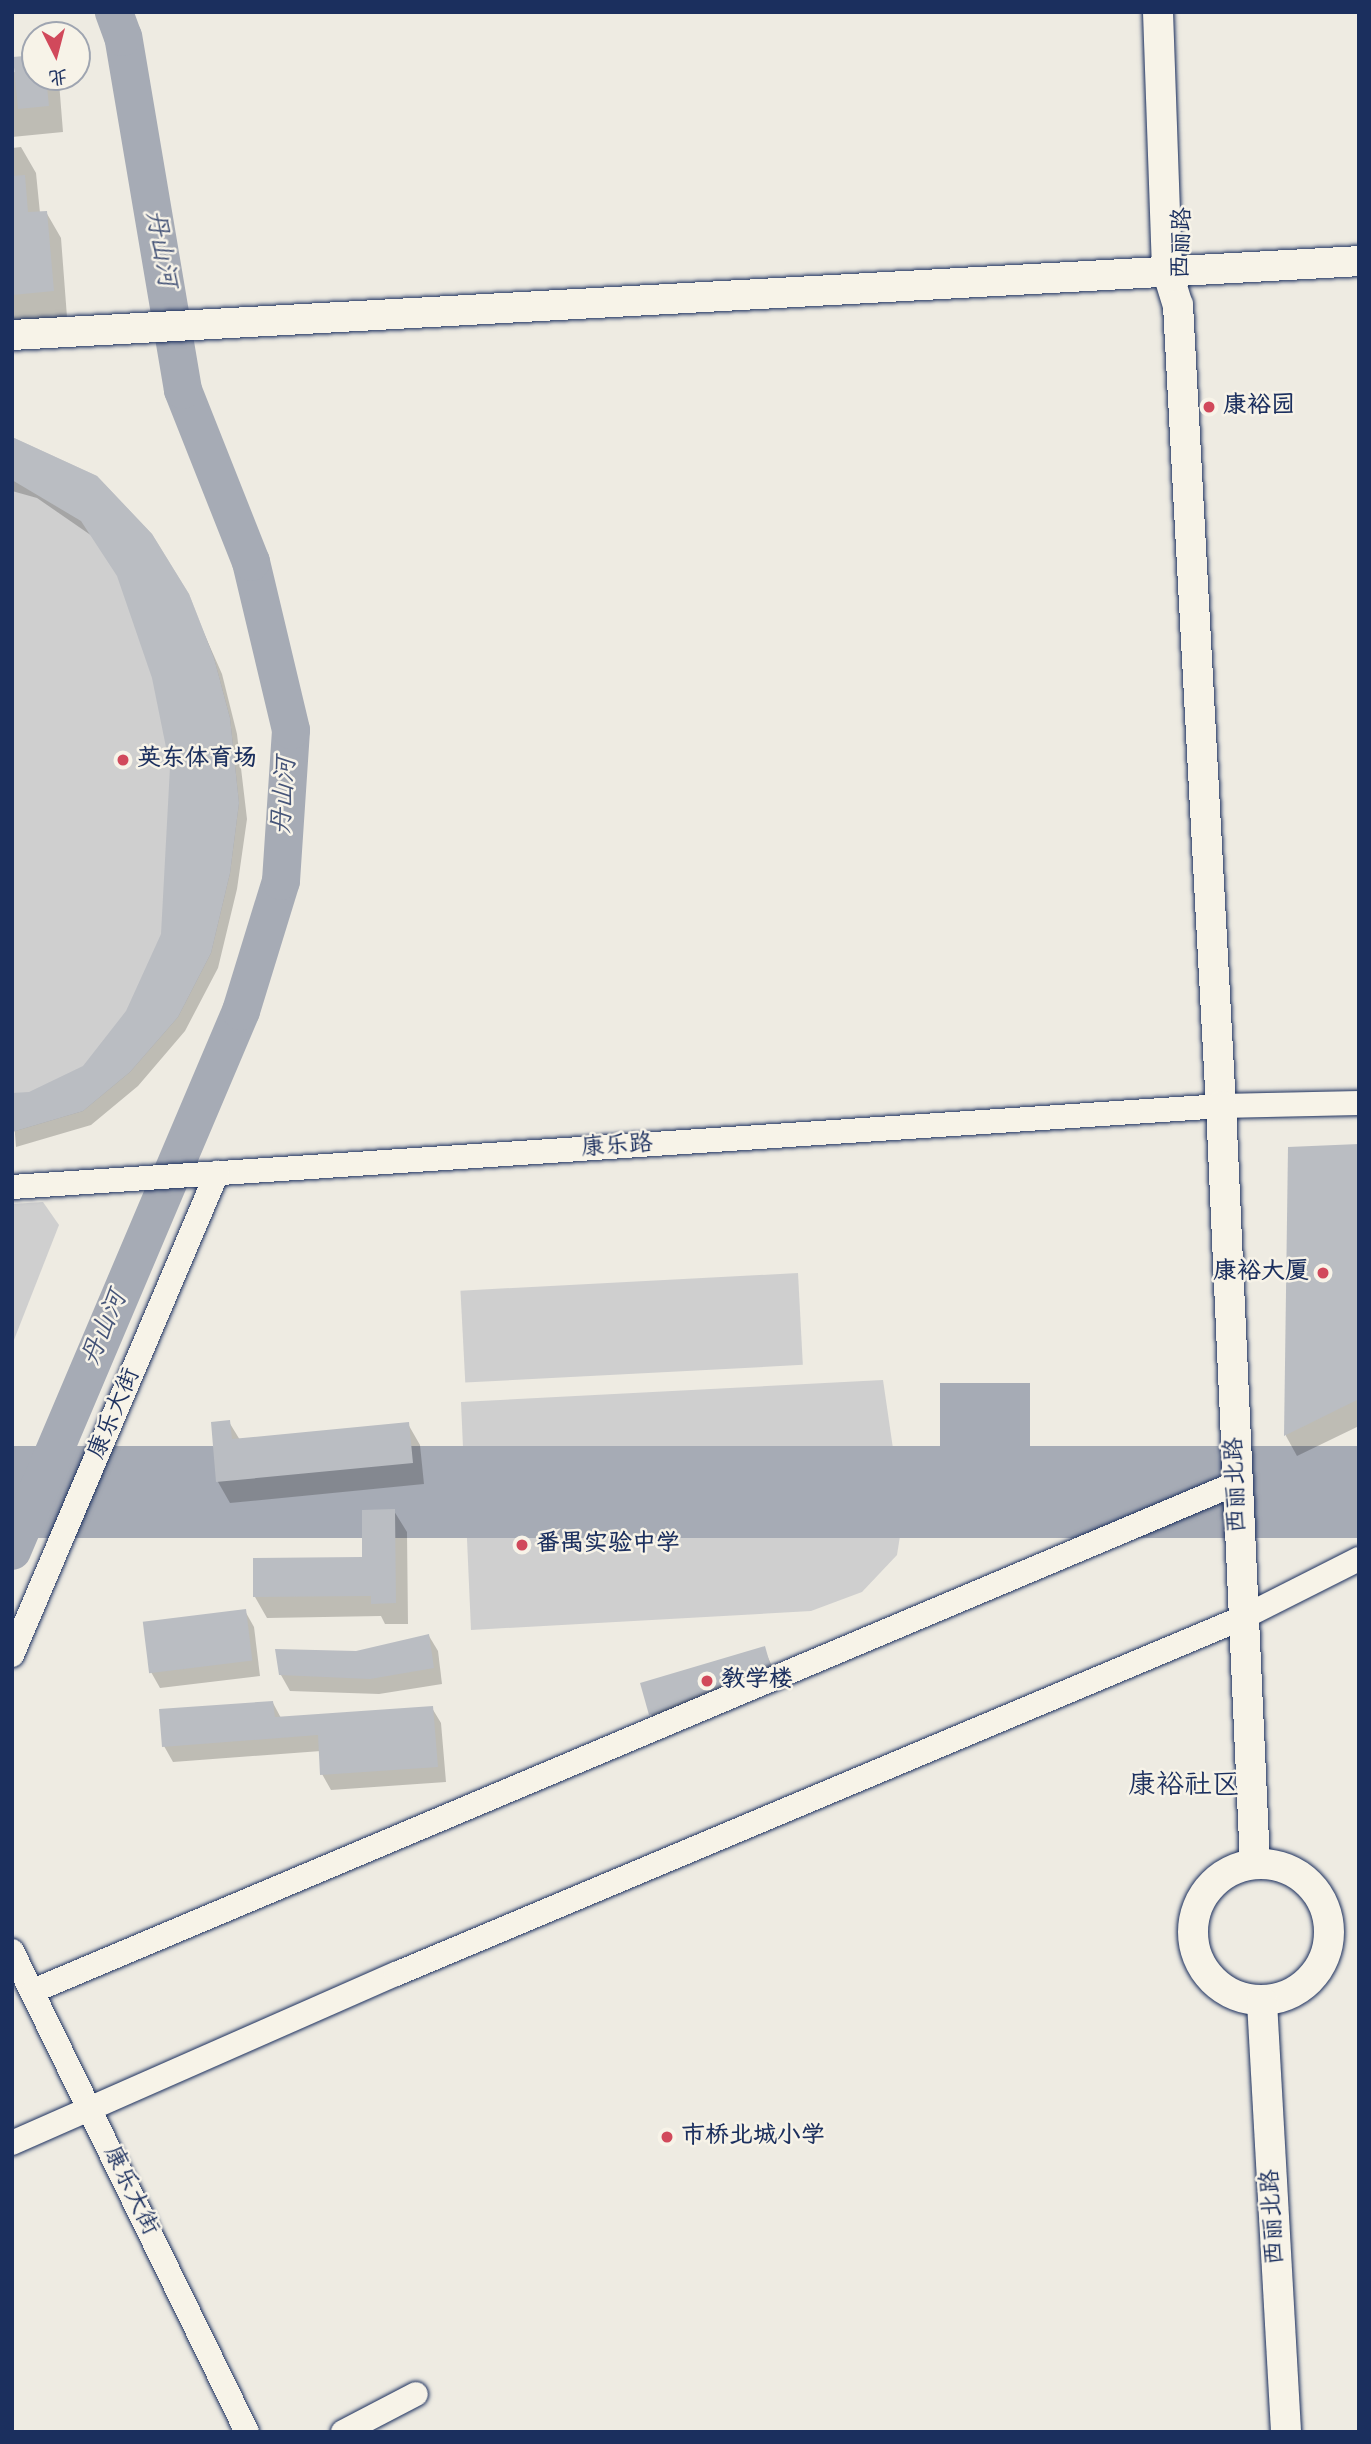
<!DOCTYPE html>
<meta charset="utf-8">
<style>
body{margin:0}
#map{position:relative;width:1371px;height:2444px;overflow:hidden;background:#eeebe2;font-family:"Indie Flower","LXGW WenKai TC",sans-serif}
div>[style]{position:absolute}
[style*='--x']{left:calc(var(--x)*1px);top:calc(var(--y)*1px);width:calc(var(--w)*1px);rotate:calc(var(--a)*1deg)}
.green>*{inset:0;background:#cfcfcf;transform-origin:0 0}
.water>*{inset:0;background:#a6abb5;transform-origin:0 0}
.shadow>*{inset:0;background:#0003}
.river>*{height:38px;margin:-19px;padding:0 19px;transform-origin:19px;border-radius:19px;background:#a6abb5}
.building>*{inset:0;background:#babdc2;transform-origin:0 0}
.roads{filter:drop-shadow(0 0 2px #1b2f5e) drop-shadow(0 0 2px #1b2f5e)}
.minor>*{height:24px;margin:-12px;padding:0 12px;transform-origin:12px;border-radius:12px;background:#f7f3e8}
.tertiary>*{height:30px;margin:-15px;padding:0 15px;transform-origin:15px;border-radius:15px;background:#f7f3e8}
.tertiary>.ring{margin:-15px;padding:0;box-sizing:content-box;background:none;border:30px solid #f7f3e8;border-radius:50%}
.dots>*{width:19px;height:19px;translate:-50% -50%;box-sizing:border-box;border:4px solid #f7f3e8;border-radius:50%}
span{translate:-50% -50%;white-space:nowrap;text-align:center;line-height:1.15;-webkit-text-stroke:5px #f7f3e8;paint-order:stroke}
.street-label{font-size:24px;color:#1b2f5e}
.poi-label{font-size:24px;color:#1b2f5e;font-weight:700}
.left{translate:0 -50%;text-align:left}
.right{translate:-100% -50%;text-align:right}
.water-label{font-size:26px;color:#455478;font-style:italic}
.quarter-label{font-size:28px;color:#1b2f5e}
.frame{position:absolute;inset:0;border:14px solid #1b2f5e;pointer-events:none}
.north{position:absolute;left:21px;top:21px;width:70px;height:70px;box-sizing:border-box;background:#f7f3e8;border:2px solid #9fa5b1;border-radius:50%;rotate:174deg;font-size:19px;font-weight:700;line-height:28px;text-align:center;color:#1b2f5e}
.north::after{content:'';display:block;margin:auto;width:24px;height:32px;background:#d1495b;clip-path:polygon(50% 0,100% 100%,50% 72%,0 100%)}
</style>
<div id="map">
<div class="green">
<i style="clip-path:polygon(12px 437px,97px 476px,152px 534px,189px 594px,214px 658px,230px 718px,239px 803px,230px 873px,211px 953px,178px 1017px,130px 1072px,83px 1111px,12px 1132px)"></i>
<i style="clip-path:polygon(43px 1202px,59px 1225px,12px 1345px,12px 1204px)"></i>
<i style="left:798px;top:1273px;width:92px;height:338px;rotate:87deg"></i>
<i style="clip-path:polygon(883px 1380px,903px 1517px,897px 1555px,862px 1592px,811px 1611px,471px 1630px,461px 1402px)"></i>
</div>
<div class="water">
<i style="left:1030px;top:1383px;width:70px;height:90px;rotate:90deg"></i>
<i style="left:1359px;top:1446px;width:92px;height:1465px;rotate:90deg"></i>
</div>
<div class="shadow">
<i style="clip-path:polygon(35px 56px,35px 77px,56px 77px,59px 82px,63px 132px,12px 137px,12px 74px)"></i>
<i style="clip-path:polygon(21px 147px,36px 173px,40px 213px,46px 212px,61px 238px,67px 317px,12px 322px,12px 148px)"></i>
<i style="clip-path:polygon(12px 439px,187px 595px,222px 674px,237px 734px,247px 819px,237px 889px,218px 968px,185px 1031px,138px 1086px,91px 1125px,16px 1147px,12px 1095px,30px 1093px,84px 1067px,128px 1012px,163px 934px,172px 767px,154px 677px,120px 579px,92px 536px,37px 498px,12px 491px)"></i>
<i style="clip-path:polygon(1359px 1146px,1359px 1426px,1297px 1456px,1286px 1436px,1290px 1149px)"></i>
<i style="clip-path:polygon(229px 1422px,240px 1440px,408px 1424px,420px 1445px,424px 1484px,230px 1503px,218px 1482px)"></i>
<i style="clip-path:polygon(394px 1511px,407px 1532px,408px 1624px,385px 1624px,381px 1616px,267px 1618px,255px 1597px,364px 1558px)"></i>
<i style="clip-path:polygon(245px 1611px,254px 1627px,260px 1676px,160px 1688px,151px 1672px)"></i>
<i style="clip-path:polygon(429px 1636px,438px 1651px,442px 1684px,379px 1694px,290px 1691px,281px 1675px)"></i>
<i style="clip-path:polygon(764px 1648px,778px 1680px,660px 1730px,651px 1714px)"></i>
<i style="clip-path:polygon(273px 1703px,281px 1718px,432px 1708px,441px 1723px,446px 1782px,331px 1790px,322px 1774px,321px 1751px,173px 1762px,164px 1746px)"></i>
</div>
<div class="river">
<i style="--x:12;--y:1551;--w:587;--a:-67.02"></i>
<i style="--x:241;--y:1011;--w:136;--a:-72.9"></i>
<i style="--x:281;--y:881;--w:151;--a:-86.2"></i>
<i style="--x:291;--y:730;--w:173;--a:-103.4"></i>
<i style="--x:251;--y:562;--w:185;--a:-111.6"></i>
<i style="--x:183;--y:390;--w:358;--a:-99.6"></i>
<i style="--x:123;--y:37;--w:27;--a:-110"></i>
</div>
<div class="building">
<i style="clip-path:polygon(35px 55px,35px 77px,46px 77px,49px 106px,18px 109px,13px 57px)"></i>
<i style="clip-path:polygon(25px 175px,28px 212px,47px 211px,54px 291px,12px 295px,12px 176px)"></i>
<i style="clip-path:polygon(12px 437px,97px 476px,152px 534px,189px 594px,214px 658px,230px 718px,239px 803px,230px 873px,211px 953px,178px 1017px,130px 1072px,83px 1111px,12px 1132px,12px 1093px,29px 1092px,83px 1066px,126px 1011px,161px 934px,170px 767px,152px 678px,117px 576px,81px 521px,12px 480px)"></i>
<i style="clip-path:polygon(1359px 1144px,1359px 1399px,1284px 1436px,1288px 1147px)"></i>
<i style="clip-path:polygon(230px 1420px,232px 1439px,409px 1422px,413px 1463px,216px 1482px,211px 1422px)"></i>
<i style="clip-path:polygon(395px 1509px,396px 1603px,371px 1604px,371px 1596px,253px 1597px,253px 1558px,362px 1557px,362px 1510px)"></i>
<i style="left:246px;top:1609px;width:52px;height:104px;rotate:83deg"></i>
<i style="clip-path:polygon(429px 1634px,434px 1668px,370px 1679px,279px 1675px,275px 1649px,356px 1651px)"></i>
<i style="clip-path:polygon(765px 1646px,770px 1664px,649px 1715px,640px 1683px)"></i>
<i style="clip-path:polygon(273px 1701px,275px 1717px,433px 1706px,438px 1767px,320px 1775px,318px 1735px,162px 1747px,159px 1709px)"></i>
</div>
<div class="roads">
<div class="minor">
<i style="--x:12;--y:1187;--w:1212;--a:-3.83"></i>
<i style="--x:1221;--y:1106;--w:138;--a:-1.2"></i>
<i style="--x:12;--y:1655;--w:524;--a:-66.96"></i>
<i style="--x:12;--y:1951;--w:535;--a:63.96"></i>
<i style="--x:33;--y:1991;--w:1307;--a:-22.88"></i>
<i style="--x:12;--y:2143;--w:420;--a:-23.8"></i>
<i style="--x:396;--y:1974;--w:918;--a:-22.82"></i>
<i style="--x:1242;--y:1618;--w:131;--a:-26.8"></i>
<i style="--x:343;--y:2432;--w:82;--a:-27.5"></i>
</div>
<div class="tertiary">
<i style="--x:1158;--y:12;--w:258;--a:88"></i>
<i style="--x:1167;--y:270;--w:37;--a:73"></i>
<i style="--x:1178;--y:305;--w:802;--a:86.93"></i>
<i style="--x:1221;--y:1106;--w:758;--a:87.43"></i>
<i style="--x:12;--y:335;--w:1349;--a:-3.14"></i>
<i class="ring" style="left:1193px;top:1864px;width:106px;height:106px"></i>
<i style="--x:1262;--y:2002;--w:431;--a:86.8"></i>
</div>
</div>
<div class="dots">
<i style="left:1209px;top:407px;background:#d1495b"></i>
<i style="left:123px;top:760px;background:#d1495b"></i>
<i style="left:1323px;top:1273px;background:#d1495b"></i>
<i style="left:522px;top:1545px;background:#d1495b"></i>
<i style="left:707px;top:1681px;background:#d1495b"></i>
<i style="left:667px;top:2137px;background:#d1495b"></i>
</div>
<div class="street-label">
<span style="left:1183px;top:243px;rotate:-88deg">西丽路</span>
<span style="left:617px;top:1147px;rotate:-4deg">康乐路</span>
<span style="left:115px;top:1414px;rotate:-67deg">康乐大街</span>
<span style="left:1237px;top:1485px;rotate:-92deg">西丽北路</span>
<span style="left:130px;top:2191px;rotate:64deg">康乐大街</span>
<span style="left:1274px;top:2217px;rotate:-93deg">西丽北路</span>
</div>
<div class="poi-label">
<span class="left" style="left:1223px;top:407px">康裕园</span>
<span class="left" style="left:137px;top:760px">英东体育场</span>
<span class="right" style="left:1309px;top:1273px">康裕大厦</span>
<span class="left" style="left:536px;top:1545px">番禺实验中学</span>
<span class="left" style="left:721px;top:1681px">教学楼</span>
<span class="left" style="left:681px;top:2137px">市桥北城小学</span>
</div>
<div class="water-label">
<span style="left:159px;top:249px;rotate:80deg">丹山河</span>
<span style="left:286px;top:796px;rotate:-86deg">丹山河</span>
<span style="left:106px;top:1329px;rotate:-67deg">丹山河</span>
</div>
<div class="quarter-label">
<span style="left:1184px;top:1787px">康裕社区</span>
</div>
<div class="frame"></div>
<div class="north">北</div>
</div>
